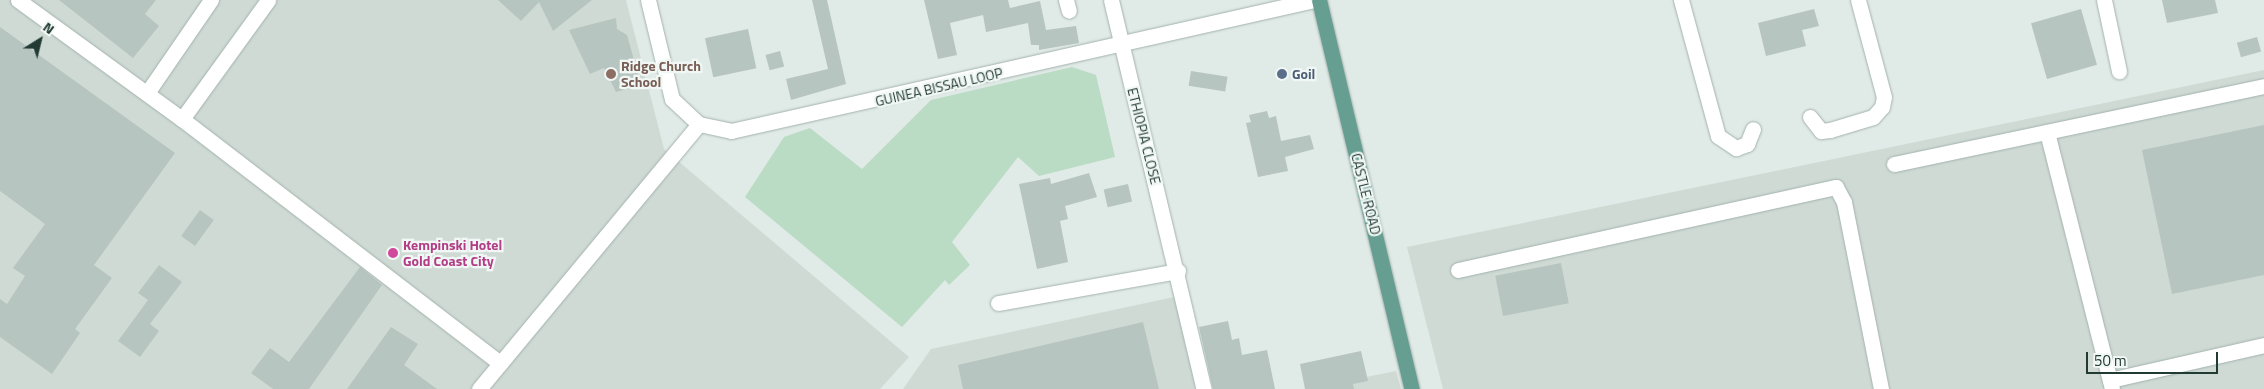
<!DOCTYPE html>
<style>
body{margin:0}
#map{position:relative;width:2264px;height:389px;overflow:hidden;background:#e0eae6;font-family:"Titillium Web",sans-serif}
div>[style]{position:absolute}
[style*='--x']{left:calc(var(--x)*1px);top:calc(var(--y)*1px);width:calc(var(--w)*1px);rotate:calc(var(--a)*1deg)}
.built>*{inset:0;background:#cfdad5}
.green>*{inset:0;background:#badbc4}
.building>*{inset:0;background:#b6c5bf;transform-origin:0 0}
.roads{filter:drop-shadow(0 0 1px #a3b2ad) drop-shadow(0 0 1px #a3b2ad)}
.minor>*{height:15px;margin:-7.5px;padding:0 7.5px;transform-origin:7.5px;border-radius:7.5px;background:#fff}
.major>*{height:15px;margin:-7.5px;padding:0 7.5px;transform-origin:7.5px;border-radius:7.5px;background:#679e92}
.dots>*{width:14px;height:14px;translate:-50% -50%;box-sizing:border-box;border:2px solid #f0f7f4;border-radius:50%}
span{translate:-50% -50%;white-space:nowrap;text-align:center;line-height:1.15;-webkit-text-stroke:4.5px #f0f7f4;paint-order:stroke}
.education-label{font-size:14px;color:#785e54;font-weight:700}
.left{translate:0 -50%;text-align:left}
.service-label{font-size:14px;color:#4e5e75;font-weight:700}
.street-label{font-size:14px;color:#223a34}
.hotel-label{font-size:14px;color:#b23c85;font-weight:700}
.north{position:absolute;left:15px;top:15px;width:50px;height:50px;-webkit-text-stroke:4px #f0f7f4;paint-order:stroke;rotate:36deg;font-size:14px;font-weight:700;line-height:20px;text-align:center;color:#223a34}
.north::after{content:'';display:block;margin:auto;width:18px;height:22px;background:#223a34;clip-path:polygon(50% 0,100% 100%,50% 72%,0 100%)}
.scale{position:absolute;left:2086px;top:352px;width:132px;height:22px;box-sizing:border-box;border:2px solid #223a34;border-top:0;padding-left:6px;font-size:15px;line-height:18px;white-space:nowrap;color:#223a34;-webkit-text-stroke:4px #f0f7f4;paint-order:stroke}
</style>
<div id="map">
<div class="built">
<i style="clip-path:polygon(0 0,626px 0,664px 149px,909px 357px,880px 389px,0 389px)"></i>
<i style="clip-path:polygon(2264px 70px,2264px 389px,1443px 389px,1407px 247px)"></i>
<i style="clip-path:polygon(1179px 296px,1195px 389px,903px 389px,931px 349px)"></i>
<i style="clip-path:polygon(1396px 371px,1401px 389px,1306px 389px)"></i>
</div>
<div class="green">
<i style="clip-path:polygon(1072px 67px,1096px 75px,1115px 157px,1039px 176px,1018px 157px,952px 242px,970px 265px,949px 285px,945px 280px,902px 327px,745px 197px,784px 137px,810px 128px,862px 169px,931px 100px)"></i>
</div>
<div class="building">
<i style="clip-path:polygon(59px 0,156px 0,145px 14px,159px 26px,133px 58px)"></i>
<i style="clip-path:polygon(498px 0,592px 0,553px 31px,539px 2px,521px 21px)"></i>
<i style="clip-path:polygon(812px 0,827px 0,846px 84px,791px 100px,786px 79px,828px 69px)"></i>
<i style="clip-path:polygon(924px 0,1008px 0,1010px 8px,1040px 1px,1046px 30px,1076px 26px,1079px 43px,1039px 50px,1039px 45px,1031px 45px,1028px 23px,986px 32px,983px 15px,950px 23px,957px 55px,938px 59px)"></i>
<i style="clip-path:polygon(2162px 0,2215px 0,2218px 13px,2167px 23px)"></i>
<i style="clip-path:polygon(1814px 9px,1819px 26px,1802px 30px,1806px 46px,1766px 56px,1758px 23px)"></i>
<i style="left:2081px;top:9px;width:58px;height:52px;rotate:74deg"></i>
<i style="clip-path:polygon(616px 18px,617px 29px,627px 35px,641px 85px,616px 92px,604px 68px,590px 74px,569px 30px)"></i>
<i style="clip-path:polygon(0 27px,175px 153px,94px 265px,112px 278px,75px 329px,80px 333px,52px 374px,0 337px,0 299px,7px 304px,25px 276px,13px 268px,45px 224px,0 191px)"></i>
<i style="left:748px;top:29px;width:40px;height:44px;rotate:78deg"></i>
<i style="left:2257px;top:37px;width:15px;height:21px;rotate:74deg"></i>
<i style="left:780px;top:51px;width:16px;height:15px;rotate:75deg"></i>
<i style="left:1191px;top:71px;width:37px;height:15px;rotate:9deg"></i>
<i style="clip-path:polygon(1267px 111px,1269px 118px,1276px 116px,1281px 141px,1310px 135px,1314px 149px,1285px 157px,1288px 171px,1258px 177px,1246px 123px,1251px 122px,1249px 115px)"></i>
<i style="clip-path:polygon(2264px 125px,2264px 275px,2172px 294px,2142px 150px)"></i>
<i style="clip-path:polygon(1089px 173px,1097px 197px,1065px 206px,1068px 219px,1060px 221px,1068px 262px,1037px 269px,1019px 184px,1050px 178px,1051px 184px)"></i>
<i style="left:1128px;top:184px;width:18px;height:25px;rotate:77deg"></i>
<i style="left:200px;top:210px;width:17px;height:32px;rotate:36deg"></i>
<i style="left:1561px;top:263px;width:41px;height:67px;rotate:79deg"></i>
<i style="clip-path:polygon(159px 265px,182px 282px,150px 324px,159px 331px,140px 357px,118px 341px,148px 300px,138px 293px)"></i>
<i style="clip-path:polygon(360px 267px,382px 285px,309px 389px,273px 389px,251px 373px,270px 348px,289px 362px)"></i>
<i style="clip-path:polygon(1228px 321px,1232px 340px,1239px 338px,1242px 355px,1267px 350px,1275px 389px,1213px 389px,1199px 327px)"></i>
<i style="clip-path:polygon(1143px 322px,1159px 389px,963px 389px,958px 365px)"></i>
<i style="clip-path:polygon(391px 327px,418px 344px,404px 365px,437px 389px,347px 389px)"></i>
<i style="clip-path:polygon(1361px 351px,1368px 381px,1353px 384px,1354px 389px,1305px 389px,1300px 364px)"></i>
</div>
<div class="roads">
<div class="minor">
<i style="--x:18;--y:0;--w:203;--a:36"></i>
<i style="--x:182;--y:119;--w:401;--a:37.5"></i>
<i style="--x:648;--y:0;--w:102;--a:76.4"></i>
<i style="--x:672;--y:99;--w:37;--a:43"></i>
<i style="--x:699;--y:124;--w:33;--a:12"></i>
<i style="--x:731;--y:131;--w:598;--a:-12.66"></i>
<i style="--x:1066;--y:0;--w:11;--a:75"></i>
<i style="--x:1111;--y:0;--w:400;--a:76.6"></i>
<i style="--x:1681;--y:0;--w:141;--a:74.8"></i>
<i style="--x:1718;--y:136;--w:22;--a:34"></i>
<i style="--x:1736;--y:148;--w:12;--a:-20"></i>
<i style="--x:1747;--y:144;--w:16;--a:-68"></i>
<i style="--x:2104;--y:0;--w:73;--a:78.1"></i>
<i style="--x:147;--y:93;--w:113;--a:-55.5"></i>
<i style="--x:1810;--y:117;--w:18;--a:52"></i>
<i style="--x:1821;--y:131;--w:9;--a:-6"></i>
<i style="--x:1830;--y:130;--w:45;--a:-16.8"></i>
<i style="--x:1873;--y:117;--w:13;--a:-48"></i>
<i style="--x:1882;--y:107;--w:10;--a:-79"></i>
<i style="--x:1884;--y:97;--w:100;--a:-105"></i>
<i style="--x:182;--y:119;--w:147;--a:-54.1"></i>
<i style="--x:2047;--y:132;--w:265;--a:75.8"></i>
<i style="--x:1894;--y:164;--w:378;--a:-11.9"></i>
<i style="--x:1458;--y:270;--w:387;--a:-12.4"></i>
<i style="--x:1836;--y:187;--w:17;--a:62"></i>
<i style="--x:1844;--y:202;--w:191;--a:78.8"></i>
<i style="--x:998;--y:303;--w:183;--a:-10.1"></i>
<i style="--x:2110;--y:380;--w:158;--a:-12.8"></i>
<i style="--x:479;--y:389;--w:344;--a:-50.3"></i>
</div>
<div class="major">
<i style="--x:1319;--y:0;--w:400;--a:76.6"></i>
</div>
</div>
<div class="dots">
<i style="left:611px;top:74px;background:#8d6e63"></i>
<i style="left:1282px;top:74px;background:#5c6f8a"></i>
<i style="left:393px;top:253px;background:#d1479c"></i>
</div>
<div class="education-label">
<span class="left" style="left:621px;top:74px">Ridge Church<br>School</span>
</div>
<div class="service-label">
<span class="left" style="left:1292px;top:74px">Goil</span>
</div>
<div class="street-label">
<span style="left:939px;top:87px;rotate:-13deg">GUINEA BISSAU LOOP</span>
<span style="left:1144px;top:136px;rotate:76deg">ETHIOPIA CLOSE</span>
<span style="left:1366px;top:194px;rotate:76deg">CASTLE ROAD</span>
</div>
<div class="hotel-label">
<span class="left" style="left:403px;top:253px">Kempinski Hotel<br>Gold Coast City</span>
</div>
<div class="north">N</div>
<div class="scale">50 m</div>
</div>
